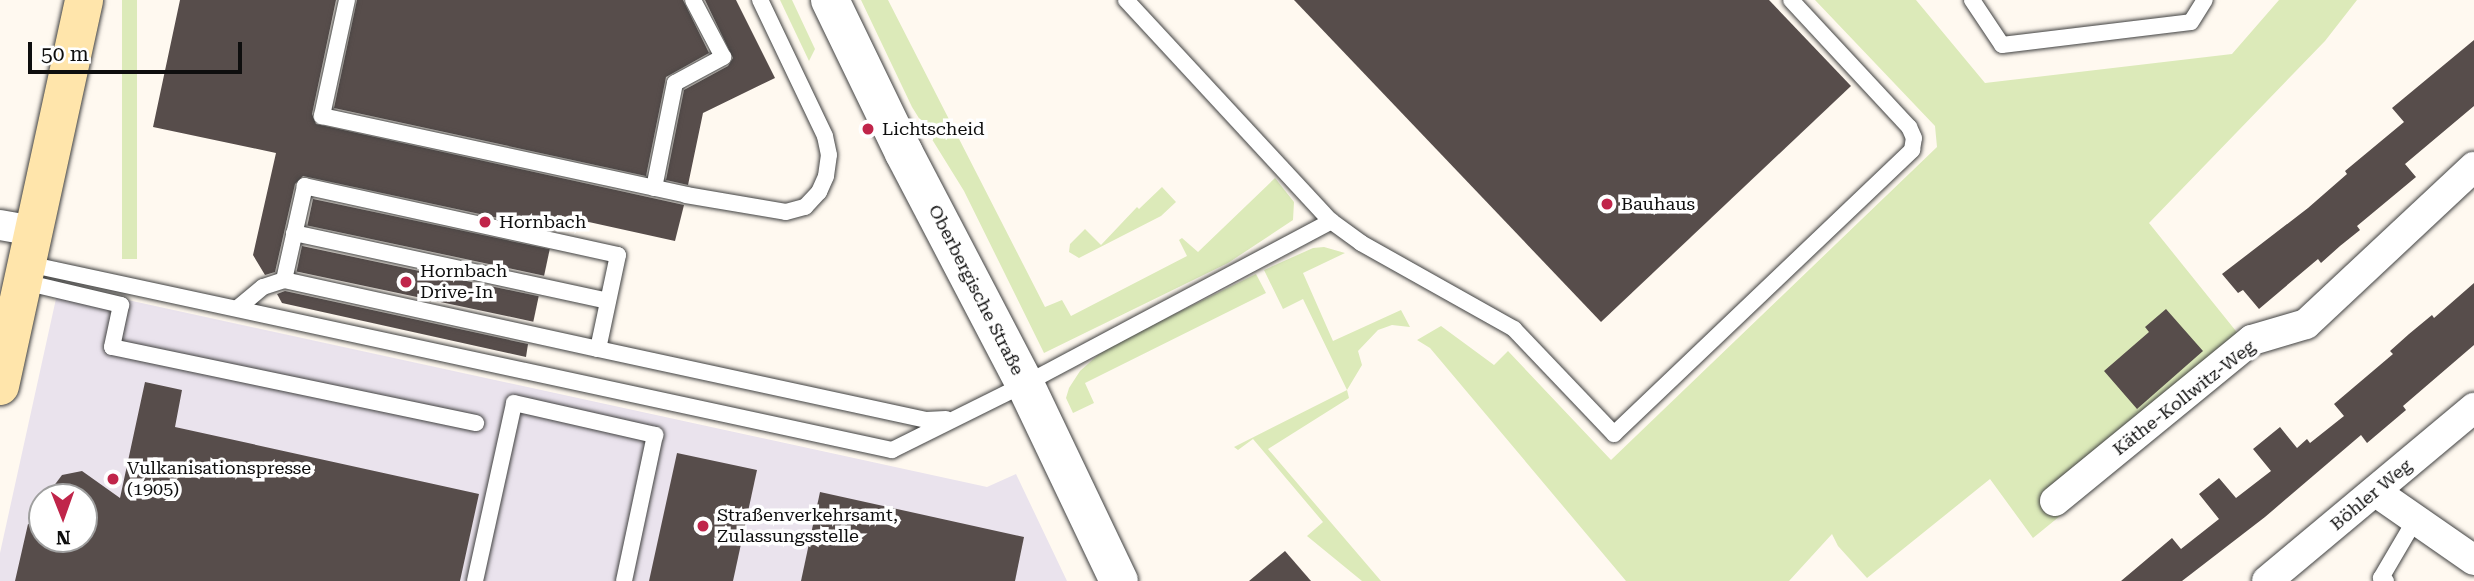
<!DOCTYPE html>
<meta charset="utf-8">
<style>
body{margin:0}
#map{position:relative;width:2474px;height:581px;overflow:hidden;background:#fff9f0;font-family:"Roboto Serif",serif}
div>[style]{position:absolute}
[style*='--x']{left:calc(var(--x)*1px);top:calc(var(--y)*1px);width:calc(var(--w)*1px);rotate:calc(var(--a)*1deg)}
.industrial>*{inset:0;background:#eae3ed}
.green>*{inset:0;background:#dceab9;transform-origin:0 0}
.building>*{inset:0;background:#574d4b;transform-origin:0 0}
.roads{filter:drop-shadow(0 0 2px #414141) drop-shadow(0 0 2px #414141)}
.service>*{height:16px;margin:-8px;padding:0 8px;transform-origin:8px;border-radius:8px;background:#fff}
.minor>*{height:30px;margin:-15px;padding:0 15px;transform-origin:15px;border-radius:15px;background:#fff}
.tertiary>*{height:38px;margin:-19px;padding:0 19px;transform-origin:19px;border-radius:19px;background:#fff}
.secondary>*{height:38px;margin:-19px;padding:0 19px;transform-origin:19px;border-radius:19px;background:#ffe5ab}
.dots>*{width:19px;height:19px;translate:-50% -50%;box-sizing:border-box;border:4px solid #fff;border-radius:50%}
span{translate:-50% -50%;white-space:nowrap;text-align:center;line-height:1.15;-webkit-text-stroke:7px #fff;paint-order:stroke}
.poi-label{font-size:18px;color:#0e0e0e}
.left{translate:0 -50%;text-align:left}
.street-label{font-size:18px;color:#0e0e0e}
.north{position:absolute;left:28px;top:483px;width:70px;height:70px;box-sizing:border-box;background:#fff;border:2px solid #9f9f9f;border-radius:50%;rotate:179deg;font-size:19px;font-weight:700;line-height:28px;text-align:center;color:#0e0e0e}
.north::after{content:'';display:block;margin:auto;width:24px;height:32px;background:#c0254a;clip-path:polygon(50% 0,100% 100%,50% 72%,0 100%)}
.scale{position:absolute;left:28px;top:42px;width:214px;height:32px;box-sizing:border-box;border:4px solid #0e0e0e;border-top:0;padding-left:9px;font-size:21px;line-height:24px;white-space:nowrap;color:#0e0e0e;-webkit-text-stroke:5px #fff;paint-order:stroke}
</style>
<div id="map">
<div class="industrial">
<i style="clip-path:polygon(evenodd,59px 285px,987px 487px,1016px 474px,1067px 581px,0 581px,0 553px,59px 285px,42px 497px,84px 497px,84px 539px,42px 539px,42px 497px)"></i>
</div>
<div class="green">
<i style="left:122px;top:0;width:15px;height:259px"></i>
<i style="clip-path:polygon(780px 0,792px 0,815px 49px,809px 61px)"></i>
<i style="clip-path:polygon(861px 0,888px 0,1045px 307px,1062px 300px,1071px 316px,1187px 256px,1179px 240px,1182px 238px,1198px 252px,1275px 178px,1294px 202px,1293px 220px,1228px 263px,1044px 353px,964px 191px,912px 107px)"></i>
<i style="clip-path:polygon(1815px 0,1916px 0,1985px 83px,2232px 54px,2279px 0,2357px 0,2325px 41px,2149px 223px,2256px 356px,2033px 538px,1990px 479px,1867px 578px,1838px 546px,1832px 534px,1789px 581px,1626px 581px,1430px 348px,1417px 340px,1441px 326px,1494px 365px,1508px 351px,1611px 460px,1937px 147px,1935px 126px)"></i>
<i style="clip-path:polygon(1162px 187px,1176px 202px,1161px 216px,1079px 258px,1069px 252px,1070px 244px,1085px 229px,1101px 245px,1137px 207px,1139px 209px)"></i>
<i style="clip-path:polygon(1324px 247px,1345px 253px,1303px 273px,1333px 341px,1401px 310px,1410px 327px,1392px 325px,1378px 330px,1358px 351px,1362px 365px,1347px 390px,1349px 398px,1268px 449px,1381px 581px,1362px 581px,1307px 536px,1323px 522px,1253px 439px,1238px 450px,1234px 447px,1347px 390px,1303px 299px,1283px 309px,1264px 270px,1313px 248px)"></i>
<i style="clip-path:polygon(1256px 274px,1266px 293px,1085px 383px,1094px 403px,1073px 413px,1066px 398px,1069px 388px,1080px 371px,1098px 355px,1112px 345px)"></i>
</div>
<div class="building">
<i style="clip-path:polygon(180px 0,336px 0,312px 114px,316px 124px,684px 205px,675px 241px,557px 215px,554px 230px,303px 176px,295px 184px,275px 272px,265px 275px,253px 255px,276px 153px,153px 127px)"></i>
<i style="clip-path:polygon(357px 0,683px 0,709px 53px,666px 77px,646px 176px,334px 108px)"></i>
<i style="clip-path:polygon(705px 0,736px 0,775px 78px,703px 113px,688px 185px,666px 180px,684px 90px,728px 66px,733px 58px)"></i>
<i style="clip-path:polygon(1294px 0,1769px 0,1851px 86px,1601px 322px)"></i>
<i style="clip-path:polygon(2474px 40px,2474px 106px,2405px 164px,2416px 177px,2357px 226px,2360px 230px,2340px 246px,2321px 263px,2318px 259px,2259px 309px,2243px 290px,2238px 293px,2222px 274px,2308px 208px,2347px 174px,2345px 171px,2404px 122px,2392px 108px)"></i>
<i style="left:313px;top:199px;width:242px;height:27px;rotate:12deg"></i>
<i style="left:302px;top:246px;width:242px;height:26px;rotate:12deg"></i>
<i style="clip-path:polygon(2474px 283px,2474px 345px,2403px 406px,2406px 410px,2367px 443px,2361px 435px,2265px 517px,2182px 581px,2121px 581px,2172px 538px,2181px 549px,2219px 519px,2199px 494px,2219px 478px,2236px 498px,2271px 471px,2253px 449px,2280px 427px,2297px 448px,2307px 439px,2310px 443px,2344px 416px,2334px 404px,2393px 354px,2390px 351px,2409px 334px,2432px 315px,2434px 318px)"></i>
<i style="clip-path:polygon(285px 291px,528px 344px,526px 357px,282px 303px,277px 294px)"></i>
<i style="clip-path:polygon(2166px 309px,2203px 351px,2137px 409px,2104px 371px,2149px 332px,2145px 327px)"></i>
<i style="clip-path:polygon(145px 382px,182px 390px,175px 427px,479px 494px,460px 581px,15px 581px,28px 524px,42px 527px,42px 539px,84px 539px,84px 497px,51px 497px,50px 491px,62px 475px,82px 471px,120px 498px)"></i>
<i style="clip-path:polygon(677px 453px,757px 470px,733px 581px,649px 581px)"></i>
<i style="clip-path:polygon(820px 492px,1024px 537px,1015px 581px,801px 581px)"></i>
<i style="clip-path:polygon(1285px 551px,1311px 581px,1249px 581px)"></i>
</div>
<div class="roads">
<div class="service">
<i style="--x:347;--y:0;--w:119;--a:102.2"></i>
<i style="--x:322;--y:116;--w:372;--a:12.2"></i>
<i style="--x:686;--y:195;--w:101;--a:9.6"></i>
<i style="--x:786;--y:212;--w:20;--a:-15"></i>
<i style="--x:805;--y:207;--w:21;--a:-47"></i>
<i style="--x:819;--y:192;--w:17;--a:-66"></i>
<i style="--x:826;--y:176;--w:21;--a:-82"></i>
<i style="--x:829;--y:155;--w:19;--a:-102"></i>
<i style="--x:825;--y:136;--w:151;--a:-115.5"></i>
<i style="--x:1126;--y:0;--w:301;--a:47.2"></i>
<i style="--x:1331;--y:221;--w:37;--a:36"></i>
<i style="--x:1361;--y:243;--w:176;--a:29.3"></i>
<i style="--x:1514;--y:329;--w:145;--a:46.4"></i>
<i style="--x:1614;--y:434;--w:412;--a:-43.6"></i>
<i style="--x:1912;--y:150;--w:12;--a:-81"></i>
<i style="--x:1914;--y:138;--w:12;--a:-114"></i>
<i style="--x:1909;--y:127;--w:173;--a:-132.9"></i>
<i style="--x:1972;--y:0;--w:54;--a:56.3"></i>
<i style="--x:2002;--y:45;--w:190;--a:-6.9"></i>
<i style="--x:2191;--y:22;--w:26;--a:-58"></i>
<i style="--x:654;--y:188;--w:107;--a:-78.7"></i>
<i style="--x:675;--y:83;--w:55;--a:-28.4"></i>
<i style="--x:723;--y:57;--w:64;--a:-117.8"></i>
<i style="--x:294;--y:233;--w:321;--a:12.2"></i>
<i style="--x:28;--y:264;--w:884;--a:12.15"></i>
<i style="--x:892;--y:450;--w:148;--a:-26.4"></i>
<i style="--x:1025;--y:384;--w:347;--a:-28"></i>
<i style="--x:24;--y:282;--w:100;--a:13.3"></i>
<i style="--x:121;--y:305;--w:43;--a:102.1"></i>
<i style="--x:112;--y:347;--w:372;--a:11.8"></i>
<i style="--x:239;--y:307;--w:31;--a:-40"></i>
<i style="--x:263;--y:287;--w:22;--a:-18"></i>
<i style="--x:598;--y:349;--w:96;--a:-78"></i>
<i style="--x:618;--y:255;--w:321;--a:-167.6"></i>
<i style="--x:305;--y:186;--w:96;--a:102.6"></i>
<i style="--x:284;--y:280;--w:321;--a:12.4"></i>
<i style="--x:598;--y:349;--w:336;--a:12.2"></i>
<i style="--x:926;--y:420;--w:20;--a:-3"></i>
<i style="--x:475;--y:581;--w:182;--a:-77.6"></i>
<i style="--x:514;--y:403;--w:145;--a:12.8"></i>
<i style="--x:655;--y:435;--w:149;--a:102"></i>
<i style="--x:2386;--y:581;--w:6;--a:-149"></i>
<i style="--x:2381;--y:578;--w:67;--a:-59.6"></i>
</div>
<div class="minor">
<i style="--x:0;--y:225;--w:36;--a:10"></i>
<i style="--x:2376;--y:492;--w:119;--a:34.8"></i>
<i style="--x:2055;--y:501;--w:254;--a:-39.3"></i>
<i style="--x:2252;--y:340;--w:56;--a:-16.5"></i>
<i style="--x:2306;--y:324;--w:230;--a:-43.1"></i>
<i style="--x:2267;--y:581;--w:270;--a:-39.9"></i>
</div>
<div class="tertiary">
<i style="--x:830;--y:0;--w:170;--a:64.2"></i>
<i style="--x:904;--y:153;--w:261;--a:62.4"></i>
<i style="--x:1025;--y:384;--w:218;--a:64.5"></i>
</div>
<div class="secondary">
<i style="--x:0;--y:386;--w:395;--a:-77.7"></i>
</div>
</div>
<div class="dots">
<i style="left:868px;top:129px;background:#c0254a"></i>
<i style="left:1607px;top:204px;background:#c0254a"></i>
<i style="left:485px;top:222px;background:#c0254a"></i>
<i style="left:406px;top:282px;background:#c0254a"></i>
<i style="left:113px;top:479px;background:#c0254a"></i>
<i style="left:703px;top:526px;background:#c0254a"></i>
</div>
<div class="poi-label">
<span class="left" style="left:882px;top:129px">Lichtscheid</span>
<span class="left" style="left:1621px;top:204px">Bauhaus</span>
<span class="left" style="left:499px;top:222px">Hornbach</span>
<span class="left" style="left:420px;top:282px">Hornbach<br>Drive-In</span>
<span class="left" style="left:127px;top:479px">Vulkanisationspresse<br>(1905)</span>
<span class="left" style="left:717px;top:526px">Straßenverkehrsamt,<br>Zulassungsstelle</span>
</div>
<div class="street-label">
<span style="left:976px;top:290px;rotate:63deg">Oberbergische Straße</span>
<span style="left:2184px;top:398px;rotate:-38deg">Käthe-Kollwitz-Weg</span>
<span style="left:2371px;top:495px;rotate:-40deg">Böhler Weg</span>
</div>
<div class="north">N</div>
<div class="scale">50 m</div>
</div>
